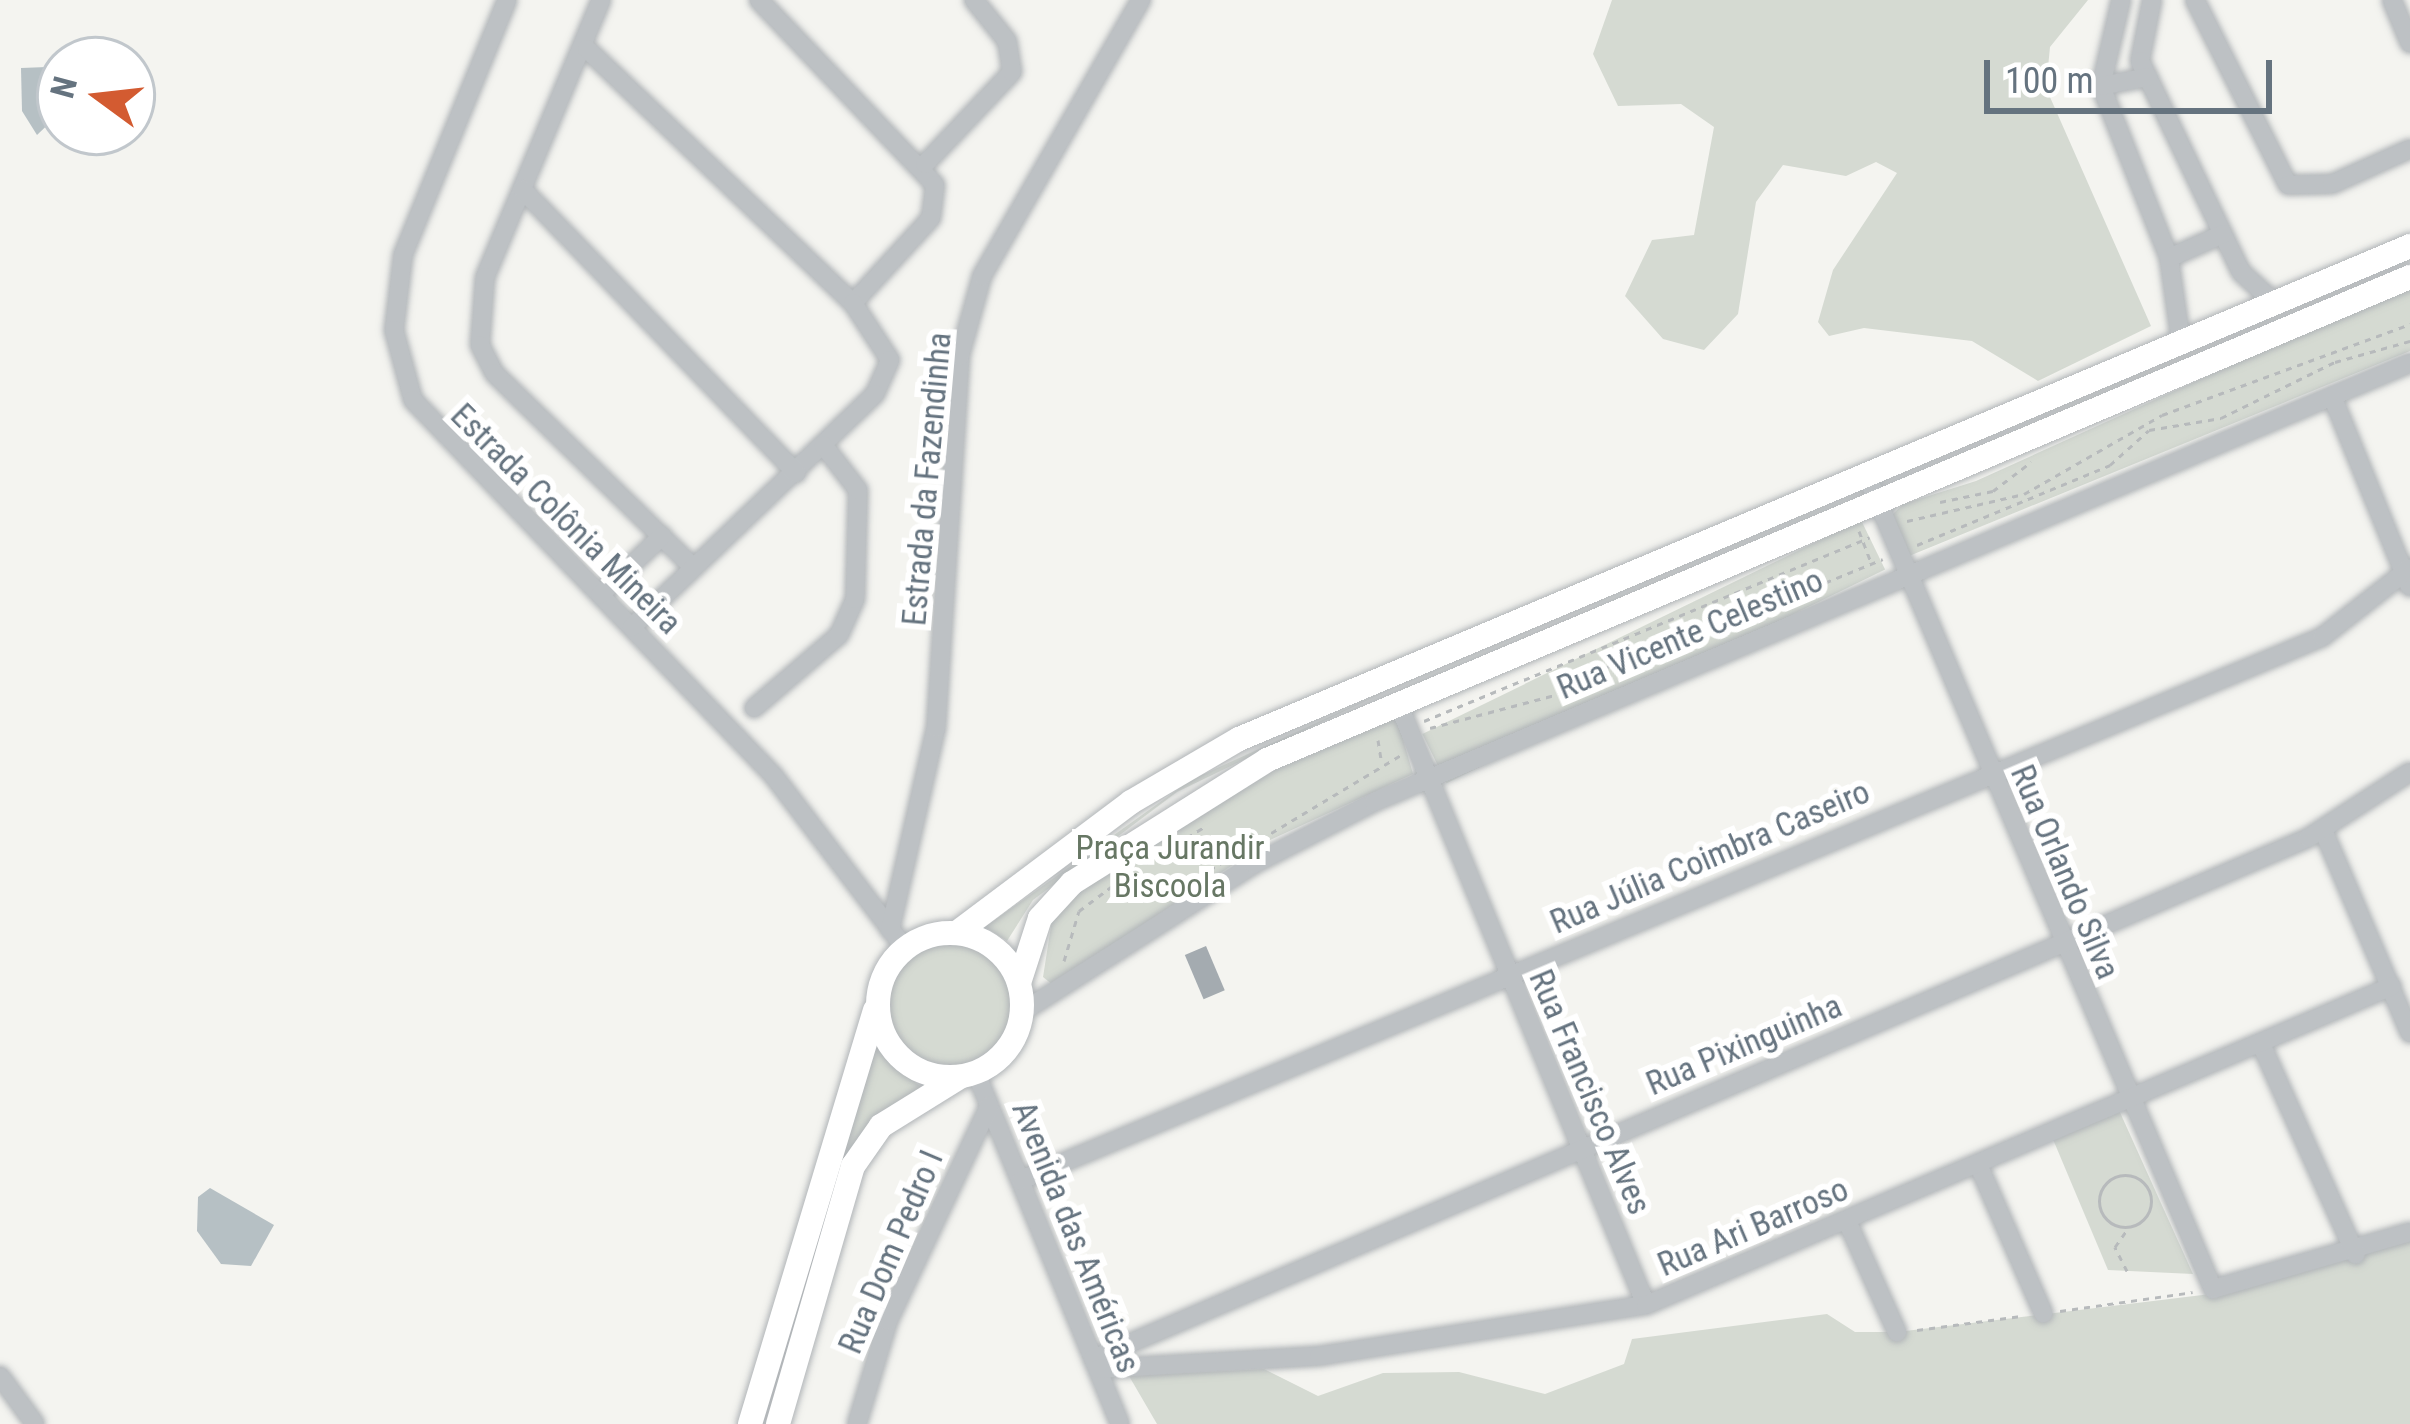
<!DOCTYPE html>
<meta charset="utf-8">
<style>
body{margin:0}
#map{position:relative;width:2410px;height:1424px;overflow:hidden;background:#f4f4f0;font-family:"Roboto Condensed",sans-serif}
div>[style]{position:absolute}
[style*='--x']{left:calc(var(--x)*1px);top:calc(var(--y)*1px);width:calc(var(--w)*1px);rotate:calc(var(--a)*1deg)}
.green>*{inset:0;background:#d5dad2;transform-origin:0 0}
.round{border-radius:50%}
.water>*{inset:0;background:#b6c0c4}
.building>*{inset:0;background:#a4abb0;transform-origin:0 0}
.path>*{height:3px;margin-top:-1.5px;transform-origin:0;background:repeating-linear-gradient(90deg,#b7babc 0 6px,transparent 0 12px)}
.path>.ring{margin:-1.5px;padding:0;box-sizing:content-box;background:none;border:3px solid #b7babc;border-radius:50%}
.roads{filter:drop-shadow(0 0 3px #b1b5b8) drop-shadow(0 0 3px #b1b5b8)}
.minor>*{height:18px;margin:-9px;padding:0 9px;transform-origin:9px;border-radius:9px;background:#bdc1c4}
.major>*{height:24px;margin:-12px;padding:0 12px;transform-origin:12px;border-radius:12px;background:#fff}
.major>.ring{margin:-12px;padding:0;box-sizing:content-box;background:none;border:24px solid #fff;border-radius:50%}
span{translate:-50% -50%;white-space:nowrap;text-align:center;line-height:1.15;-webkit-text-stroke:12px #fff;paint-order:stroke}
.street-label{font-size:33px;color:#65737f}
.park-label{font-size:33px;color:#677764}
.north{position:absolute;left:36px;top:36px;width:120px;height:120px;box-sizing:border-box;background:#fff;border:3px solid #c1c7cc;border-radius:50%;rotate:285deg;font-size:33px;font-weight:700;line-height:48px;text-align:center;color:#65737f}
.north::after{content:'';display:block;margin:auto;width:42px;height:54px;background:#d35b31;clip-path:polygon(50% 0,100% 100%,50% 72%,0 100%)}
.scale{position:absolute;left:1984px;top:60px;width:288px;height:54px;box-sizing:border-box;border:6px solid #65737f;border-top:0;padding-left:15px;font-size:36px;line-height:42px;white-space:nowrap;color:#65737f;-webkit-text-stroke:9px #fff;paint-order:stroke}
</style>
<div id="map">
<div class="green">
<i style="clip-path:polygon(1612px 0,2088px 0,2050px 47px,2046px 88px,2151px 326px,2038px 381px,1972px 341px,1864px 328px,1829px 336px,1818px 322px,1833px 270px,1897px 173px,1876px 162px,1846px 176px,1783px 165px,1756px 202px,1738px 314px,1704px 350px,1663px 339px,1625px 296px,1652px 240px,1694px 235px,1714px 127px,1681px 104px,1618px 106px,1593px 54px)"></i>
<i style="clip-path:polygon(2410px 284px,2410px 351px,1909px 556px,1892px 515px,1903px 504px,1976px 481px)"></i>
<i style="left:1861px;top:520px;width:55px;height:488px;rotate:64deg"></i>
<i style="clip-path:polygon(1388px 690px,1177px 792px,1033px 900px,1007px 941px,985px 927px,1191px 780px)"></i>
<i style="clip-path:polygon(1397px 718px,1413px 774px,1270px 840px,1053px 985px,1043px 977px,1052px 920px,1086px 885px,1242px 784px)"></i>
<i class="round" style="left:887px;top:943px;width:126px;height:126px"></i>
<i style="clip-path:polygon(875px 1047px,922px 1088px,847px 1158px,763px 1424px)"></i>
<i style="clip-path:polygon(2118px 1108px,2193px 1274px,2108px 1270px,2052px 1137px)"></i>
<i style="clip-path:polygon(2410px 1236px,2410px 1424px,1157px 1424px,1129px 1376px,1264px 1369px,1318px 1396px,1383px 1373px,1459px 1372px,1545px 1394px,1624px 1364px,1632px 1339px,1827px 1314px,1855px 1332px,1897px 1332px,2227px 1292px)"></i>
</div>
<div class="water">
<i style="clip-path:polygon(47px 67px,60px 80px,60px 113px,37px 135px,22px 111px,21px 68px)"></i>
<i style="clip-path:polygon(210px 1188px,274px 1225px,251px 1266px,221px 1264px,197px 1231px,198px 1197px)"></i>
</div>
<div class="building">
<i style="left:1206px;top:946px;width:48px;height:23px;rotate:67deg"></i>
</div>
<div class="path">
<i style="--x:1940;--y:502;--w:54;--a:-11.7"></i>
<i style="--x:1993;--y:491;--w:48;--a:-37.3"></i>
<i style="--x:1907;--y:521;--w:120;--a:-13"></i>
<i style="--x:2024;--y:494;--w:159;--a:-29.8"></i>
<i style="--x:2162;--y:415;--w:264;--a:-20.1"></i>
<i style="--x:1859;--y:531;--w:34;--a:69"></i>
<i style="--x:1917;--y:545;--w:209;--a:-22.5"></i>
<i style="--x:2110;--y:465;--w:52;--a:-41.9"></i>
<i style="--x:2149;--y:430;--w:73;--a:-9.5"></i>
<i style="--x:2221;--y:418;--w:127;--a:-26.2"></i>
<i style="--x:2335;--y:362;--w:78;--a:-15.6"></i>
<i style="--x:1424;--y:721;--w:482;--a:-22.4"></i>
<i style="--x:1430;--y:728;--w:141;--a:-14.8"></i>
<i style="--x:1566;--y:692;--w:111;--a:-31"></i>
<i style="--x:1661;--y:635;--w:31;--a:4"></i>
<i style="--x:1692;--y:637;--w:206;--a:-22.2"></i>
<i style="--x:1378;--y:740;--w:20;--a:81"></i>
<i style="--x:1146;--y:863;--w:68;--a:-31.8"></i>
<i style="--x:1158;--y:901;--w:283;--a:-31"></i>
<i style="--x:1064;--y:961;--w:52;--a:-73.3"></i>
<i style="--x:1079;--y:911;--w:55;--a:-36.9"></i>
<i class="ring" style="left:2099px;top:1175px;width:49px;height:49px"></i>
<i style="--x:2127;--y:1271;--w:27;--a:-117"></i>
<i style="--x:2115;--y:1247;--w:24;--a:-55"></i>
<i style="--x:2060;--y:1311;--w:134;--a:-8.1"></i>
<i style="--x:1917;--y:1330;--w:105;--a:-7.7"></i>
</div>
<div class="roads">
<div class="minor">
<i style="--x:507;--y:0;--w:275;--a:112.2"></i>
<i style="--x:403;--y:255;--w:76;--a:96.8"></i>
<i style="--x:394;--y:330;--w:73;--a:74.8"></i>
<i style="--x:413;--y:400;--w:520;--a:46.17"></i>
<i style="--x:773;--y:775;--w:218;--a:52.7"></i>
<i style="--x:601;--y:0;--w:300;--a:112.7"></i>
<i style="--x:485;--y:277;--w:68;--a:94.2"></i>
<i style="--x:480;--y:345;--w:31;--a:63"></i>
<i style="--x:494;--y:373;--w:278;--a:44.3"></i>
<i style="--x:759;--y:0;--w:255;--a:46.4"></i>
<i style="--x:935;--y:185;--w:33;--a:97"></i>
<i style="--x:931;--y:218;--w:115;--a:132.5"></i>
<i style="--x:2121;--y:0;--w:88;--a:103.1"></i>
<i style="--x:2101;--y:86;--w:185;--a:68.4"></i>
<i style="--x:2169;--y:258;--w:85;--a:81.9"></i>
<i style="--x:2152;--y:0;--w:62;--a:101.1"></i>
<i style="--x:2140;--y:61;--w:234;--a:64.4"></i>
<i style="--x:2241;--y:272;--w:46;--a:42.4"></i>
<i style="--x:2195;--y:0;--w:207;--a:63.3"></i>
<i style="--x:2288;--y:185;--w:44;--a:-1.3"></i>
<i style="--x:2332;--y:184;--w:85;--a:-24.2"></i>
<i style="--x:2392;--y:0;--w:47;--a:67.3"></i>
<i style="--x:587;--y:49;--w:368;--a:43.7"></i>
<i style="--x:853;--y:303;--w:68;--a:57"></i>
<i style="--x:890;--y:360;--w:37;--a:114"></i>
<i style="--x:875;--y:394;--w:337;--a:136.2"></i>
<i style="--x:2101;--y:86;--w:48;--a:-10.8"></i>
<i style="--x:925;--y:164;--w:127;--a:-46.6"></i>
<i style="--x:1012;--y:72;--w:31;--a:-99"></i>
<i style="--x:1007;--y:41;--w:53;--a:-128.8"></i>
<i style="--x:522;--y:189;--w:395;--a:46"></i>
<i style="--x:2169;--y:258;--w:59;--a:-24"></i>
<i style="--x:2332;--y:396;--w:206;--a:67.8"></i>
<i style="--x:1867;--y:476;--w:884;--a:66.95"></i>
<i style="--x:2213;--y:1289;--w:205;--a:-16.1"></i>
<i style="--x:600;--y:595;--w:86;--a:-43.6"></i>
<i style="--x:1398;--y:703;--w:651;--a:67.61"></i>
<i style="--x:754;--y:708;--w:112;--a:-40.7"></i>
<i style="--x:839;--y:635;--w:39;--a:-66"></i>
<i style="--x:855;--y:599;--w:109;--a:-88.4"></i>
<i style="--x:858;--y:490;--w:56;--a:-127.7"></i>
<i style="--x:2323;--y:830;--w:221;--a:66.8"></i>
<i style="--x:890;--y:930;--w:207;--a:-77.2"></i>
<i style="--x:936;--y:728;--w:374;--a:-86.3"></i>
<i style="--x:960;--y:355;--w:82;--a:-74.4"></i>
<i style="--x:982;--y:276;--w:319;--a:-60.1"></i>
<i style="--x:1022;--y:1012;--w:275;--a:-32.5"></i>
<i style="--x:1254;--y:864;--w:135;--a:-27.3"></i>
<i style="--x:1374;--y:802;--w:1125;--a:-22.96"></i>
<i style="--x:2261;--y:1044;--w:231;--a:65.8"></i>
<i style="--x:976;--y:1073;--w:379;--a:67.7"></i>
<i style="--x:1978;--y:1164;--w:163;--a:66.4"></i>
<i style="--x:1021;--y:1180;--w:1410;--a:-22.65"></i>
<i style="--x:2322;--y:637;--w:112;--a:-38.1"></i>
<i style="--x:1847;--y:1221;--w:122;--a:65.8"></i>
<i style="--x:1093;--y:1359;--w:1322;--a:-23.21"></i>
<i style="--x:2308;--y:838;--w:121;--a:-32.9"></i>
<i style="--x:1098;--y:1369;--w:221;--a:-3.4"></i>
<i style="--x:1319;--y:1356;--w:331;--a:-8.9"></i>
<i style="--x:1646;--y:1305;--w:811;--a:-23.15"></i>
<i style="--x:0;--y:1376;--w:59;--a:53.9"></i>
<i style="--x:857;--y:1424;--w:108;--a:-73.2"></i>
<i style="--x:888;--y:1321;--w:238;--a:-64.8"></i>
</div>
<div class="major">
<i style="--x:958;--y:932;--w:216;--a:-36.9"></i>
<i style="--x:1131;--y:802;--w:125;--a:-30.3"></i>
<i style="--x:1239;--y:739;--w:1271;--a:-22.83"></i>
<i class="ring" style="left:878px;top:933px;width:120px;height:120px"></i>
<i style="--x:1019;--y:983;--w:68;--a:-72.1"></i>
<i style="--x:1040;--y:918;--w:47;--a:-47.6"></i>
<i style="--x:1072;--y:883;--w:231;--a:-32.2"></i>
<i style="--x:1267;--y:760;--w:1241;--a:-22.91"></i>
<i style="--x:750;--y:1424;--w:432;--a:-73.2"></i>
<i style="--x:778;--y:1424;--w:269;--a:-73.8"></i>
<i style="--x:853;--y:1166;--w:49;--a:-55"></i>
<i style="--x:881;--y:1126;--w:93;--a:-31.8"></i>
</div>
</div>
<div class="street-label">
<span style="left:927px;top:479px;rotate:-85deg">Estrada da Fazendinha</span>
<span style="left:566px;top:519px;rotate:45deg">Estrada Colônia Mineira</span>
<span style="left:1690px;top:634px;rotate:-23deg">Rua Vicente Celestino</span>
<span style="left:1710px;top:857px;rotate:-23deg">Rua Júlia Coimbra Caseiro</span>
<span style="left:2065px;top:872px;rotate:67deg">Rua Orlando Silva</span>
<span style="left:1744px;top:1045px;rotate:-23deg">Rua Pixinguinha</span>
<span style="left:1590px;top:1092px;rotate:67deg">Rua Francisco Alves</span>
<span style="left:1753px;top:1227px;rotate:-23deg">Rua Ari Barroso</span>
<span style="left:1076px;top:1237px;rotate:68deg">Avenida das Américas</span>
<span style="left:891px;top:1252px;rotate:-67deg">Rua Dom Pedro I</span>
</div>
<div class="park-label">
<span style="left:1170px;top:867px">Praça Jurandir<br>Biscoola</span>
</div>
<div class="north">N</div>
<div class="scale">100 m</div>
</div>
